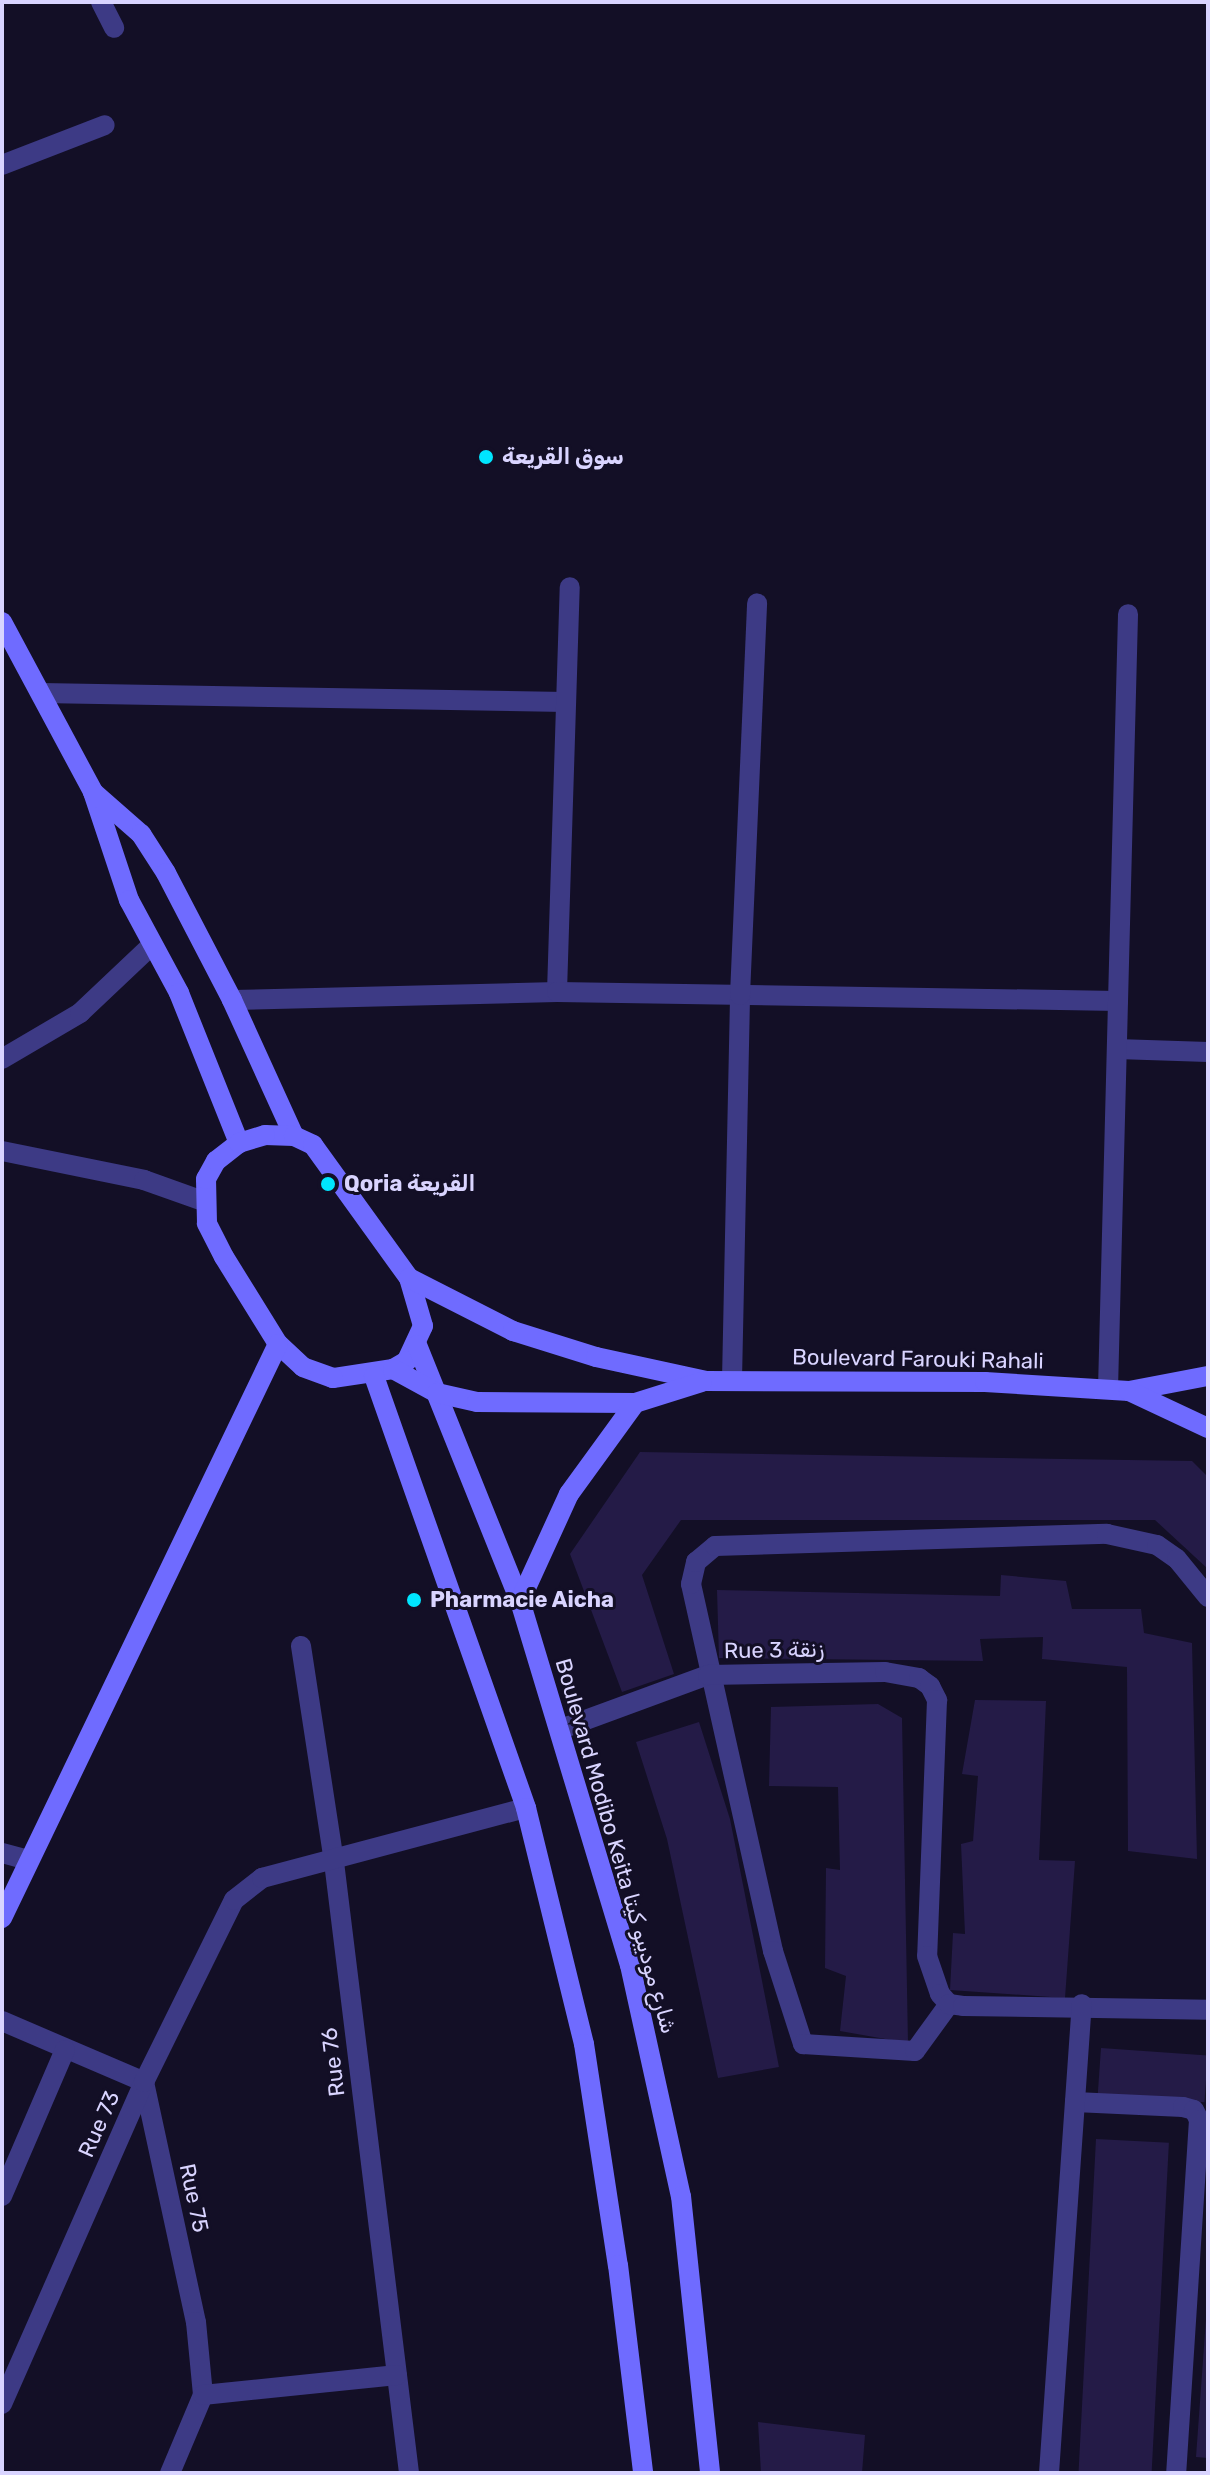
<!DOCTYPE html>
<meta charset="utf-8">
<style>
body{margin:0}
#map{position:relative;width:1210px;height:2475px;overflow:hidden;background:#130f26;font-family:Rubik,"Noto Naskh Arabic",sans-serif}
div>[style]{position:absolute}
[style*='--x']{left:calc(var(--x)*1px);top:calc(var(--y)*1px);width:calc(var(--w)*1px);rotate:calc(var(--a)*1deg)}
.building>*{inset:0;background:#241b47;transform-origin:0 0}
.lane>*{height:20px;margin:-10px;padding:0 10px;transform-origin:10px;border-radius:10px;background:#3d3a85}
.street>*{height:20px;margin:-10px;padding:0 10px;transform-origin:10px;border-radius:10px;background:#3d3a85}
.secondary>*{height:20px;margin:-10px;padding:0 10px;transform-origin:10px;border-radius:10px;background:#6f6bff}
.dots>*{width:22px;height:22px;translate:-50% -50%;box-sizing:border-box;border:4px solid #130f26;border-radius:50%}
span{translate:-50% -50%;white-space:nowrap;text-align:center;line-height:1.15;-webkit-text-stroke:6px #130f26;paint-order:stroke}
.poi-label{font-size:22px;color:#d9d4ff;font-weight:700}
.left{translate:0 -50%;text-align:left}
.street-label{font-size:22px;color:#d9d4ff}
.frame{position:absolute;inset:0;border:4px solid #d9d4ff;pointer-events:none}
</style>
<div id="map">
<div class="building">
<i style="clip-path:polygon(640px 1452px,1192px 1461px,1208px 1477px,1208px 1569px,1155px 1520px,681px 1520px,642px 1575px,674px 1674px,622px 1692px,570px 1554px)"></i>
<i style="clip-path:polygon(1001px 1575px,1066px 1581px,1072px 1609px,1141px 1609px,1144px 1633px,1192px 1643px,1197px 1859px,1128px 1851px,1127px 1667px,1042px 1659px,1043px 1637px,980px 1639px,983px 1661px,719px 1658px,717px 1590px,1000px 1596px)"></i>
<i style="clip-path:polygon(975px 1700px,1046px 1701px,1039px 1860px,1075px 1861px,1065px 1998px,950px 1990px,953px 1933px,965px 1934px,961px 1844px,973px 1841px,978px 1776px,962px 1774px)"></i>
<i style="clip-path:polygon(878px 1704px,902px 1718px,908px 2043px,840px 2031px,846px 1976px,825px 1968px,826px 1868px,840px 1870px,838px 1787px,769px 1786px,771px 1707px)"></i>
<i style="clip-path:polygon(699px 1722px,730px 1819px,779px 2067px,718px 2078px,667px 1839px,636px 1742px)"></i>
<i style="left:1101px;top:2048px;width:107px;height:47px;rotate:4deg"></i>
<i style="left:1096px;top:2139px;width:73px;height:335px;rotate:3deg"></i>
<i style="clip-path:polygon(1206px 2319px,1208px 2319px,1208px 2458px,1196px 2457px)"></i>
<i style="clip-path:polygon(758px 2422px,865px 2435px,862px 2473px,761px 2473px)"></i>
</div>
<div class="lane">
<i style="--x:101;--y:2;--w:29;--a:63"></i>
<i style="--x:2;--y:165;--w:110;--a:-21.2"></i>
<i style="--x:691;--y:1584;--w:376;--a:77.4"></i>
<i style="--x:773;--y:1951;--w:98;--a:72.1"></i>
<i style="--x:803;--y:2044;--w:112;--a:3.6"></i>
<i style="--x:915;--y:2051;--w:58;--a:-54.1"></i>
</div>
<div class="street">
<i style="--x:41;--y:693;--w:525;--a:0.98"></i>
<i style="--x:557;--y:992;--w:405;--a:-88.2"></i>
<i style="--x:232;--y:1000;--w:325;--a:-1.4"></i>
<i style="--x:557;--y:992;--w:561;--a:0.92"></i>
<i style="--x:1117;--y:1049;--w:91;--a:1.9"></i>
<i style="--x:2;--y:1059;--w:91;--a:-30.5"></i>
<i style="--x:80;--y:1013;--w:99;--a:-43.4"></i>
<i style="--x:2;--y:1151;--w:145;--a:11.5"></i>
<i style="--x:144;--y:1180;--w:63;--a:19.6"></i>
<i style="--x:732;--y:1380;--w:385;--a:-88.8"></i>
<i style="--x:740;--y:995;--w:392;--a:-87.5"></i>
<i style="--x:1108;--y:1389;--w:775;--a:-88.52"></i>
<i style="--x:691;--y:1584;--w:23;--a:-77"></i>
<i style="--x:696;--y:1562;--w:25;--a:-40"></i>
<i style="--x:715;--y:1546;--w:392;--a:-1.8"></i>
<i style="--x:1107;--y:1534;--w:51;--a:12.4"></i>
<i style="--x:1157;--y:1545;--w:24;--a:35"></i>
<i style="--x:1177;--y:1559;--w:49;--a:50.8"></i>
<i style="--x:301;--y:1646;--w:219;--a:81.3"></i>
<i style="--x:334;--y:1862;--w:616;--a:83"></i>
<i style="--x:561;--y:1729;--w:157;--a:-20.2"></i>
<i style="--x:708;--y:1675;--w:177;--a:-1"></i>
<i style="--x:885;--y:1672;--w:35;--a:10"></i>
<i style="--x:919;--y:1678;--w:14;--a:36"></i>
<i style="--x:930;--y:1686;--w:16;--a:63"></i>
<i style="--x:937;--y:1700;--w:256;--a:92.2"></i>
<i style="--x:927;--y:1956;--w:40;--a:71.1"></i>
<i style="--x:940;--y:1994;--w:13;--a:48"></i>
<i style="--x:949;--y:2004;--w:14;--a:8"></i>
<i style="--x:963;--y:2006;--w:245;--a:0.9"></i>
<i style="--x:2;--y:1853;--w:28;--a:15"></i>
<i style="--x:2;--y:2021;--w:155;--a:23.2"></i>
<i style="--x:144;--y:2082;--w:246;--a:77.8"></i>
<i style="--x:196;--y:2322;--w:73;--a:84.5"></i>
<i style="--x:203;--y:2395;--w:85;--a:112.9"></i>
<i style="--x:1075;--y:2102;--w:108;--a:2.7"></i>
<i style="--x:1183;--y:2107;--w:11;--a:15"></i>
<i style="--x:1194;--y:2110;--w:11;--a:63"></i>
<i style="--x:1199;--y:2120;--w:354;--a:93.7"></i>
<i style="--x:2;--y:2196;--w:159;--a:-66.7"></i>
<i style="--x:203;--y:2395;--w:195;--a:-5.9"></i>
<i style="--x:2;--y:2404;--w:352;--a:-66.2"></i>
<i style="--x:144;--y:2082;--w:203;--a:-63.7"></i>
<i style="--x:234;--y:1900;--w:36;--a:-38"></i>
<i style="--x:262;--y:1878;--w:273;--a:-14.9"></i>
<i style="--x:1049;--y:2473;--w:470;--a:-86"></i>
</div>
<div class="secondary">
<i style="--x:2;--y:622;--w:193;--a:61.8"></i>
<i style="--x:93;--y:792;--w:114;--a:71.6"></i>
<i style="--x:129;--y:900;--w:106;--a:61.7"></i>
<i style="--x:179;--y:993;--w:162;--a:68.2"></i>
<i style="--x:93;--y:792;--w:64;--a:41.2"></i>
<i style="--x:141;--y:834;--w:46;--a:57.3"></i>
<i style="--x:166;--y:873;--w:143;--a:62.5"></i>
<i style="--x:232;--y:1000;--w:149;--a:65.5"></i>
<i style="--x:265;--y:1135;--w:29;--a:2"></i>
<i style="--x:294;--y:1136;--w:21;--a:25"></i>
<i style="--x:313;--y:1145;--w:164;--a:54.2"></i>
<i style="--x:409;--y:1278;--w:50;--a:73.7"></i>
<i style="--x:423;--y:1326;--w:38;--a:115"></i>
<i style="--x:407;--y:1361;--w:16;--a:150"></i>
<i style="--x:393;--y:1369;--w:61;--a:171.5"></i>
<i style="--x:333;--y:1378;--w:32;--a:-160"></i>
<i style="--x:303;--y:1367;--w:34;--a:-137"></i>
<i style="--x:278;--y:1344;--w:102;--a:-121.8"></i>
<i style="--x:224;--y:1257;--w:38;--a:-117"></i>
<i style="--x:207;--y:1223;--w:44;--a:-91.3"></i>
<i style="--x:206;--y:1179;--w:21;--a:-61"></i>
<i style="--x:216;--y:1161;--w:29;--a:-38"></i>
<i style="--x:239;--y:1143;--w:27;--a:-17"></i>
<i style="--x:409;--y:1278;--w:117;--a:27"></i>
<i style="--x:513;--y:1331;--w:87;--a:17.4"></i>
<i style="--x:596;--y:1357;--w:113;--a:12.3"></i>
<i style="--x:706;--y:1381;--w:279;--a:0.2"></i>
<i style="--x:985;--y:1382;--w:144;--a:3.6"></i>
<i style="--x:1129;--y:1391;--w:80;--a:-10.8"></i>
<i style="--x:417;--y:1345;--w:276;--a:68.1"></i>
<i style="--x:520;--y:1601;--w:380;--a:73.2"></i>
<i style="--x:630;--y:1965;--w:237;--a:77.6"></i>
<i style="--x:681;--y:2196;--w:279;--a:84"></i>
<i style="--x:393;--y:1369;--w:50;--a:28.6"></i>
<i style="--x:437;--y:1393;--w:41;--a:12.7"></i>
<i style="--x:477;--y:1402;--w:158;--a:0.4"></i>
<i style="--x:635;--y:1403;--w:70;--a:-17.4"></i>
<i style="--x:374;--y:1376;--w:458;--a:70.6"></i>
<i style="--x:526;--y:1808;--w:243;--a:76.2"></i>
<i style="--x:584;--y:2044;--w:224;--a:81.3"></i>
<i style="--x:618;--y:2265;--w:209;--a:83.1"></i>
<i style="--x:1129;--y:1391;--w:87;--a:25.1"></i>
<i style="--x:520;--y:1601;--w:118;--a:-65.4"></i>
<i style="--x:569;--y:1494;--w:112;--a:-54"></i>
<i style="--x:2;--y:1918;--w:637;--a:-64.32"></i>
</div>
<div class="dots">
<i style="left:486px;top:457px;background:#00e5ff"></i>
<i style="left:328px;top:1184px;background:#00e5ff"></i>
<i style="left:414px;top:1600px;background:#00e5ff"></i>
</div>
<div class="poi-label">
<span class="left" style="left:502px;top:457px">سوق القريعة</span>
<span class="left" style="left:344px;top:1184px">Qoria القريعة</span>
<span class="left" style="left:430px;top:1600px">Pharmacie Aicha</span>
</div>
<div class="street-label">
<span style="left:918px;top:1359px;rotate:1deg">Boulevard Farouki Rahali</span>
<span style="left:774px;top:1650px;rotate:-1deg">Rue 3 زنقة</span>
<span style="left:616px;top:1846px;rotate:74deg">Boulevard Modibo Keita شارع موديبو كيتا</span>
<span style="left:333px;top:2062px;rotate:-97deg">Rue 76</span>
<span style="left:99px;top:2124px;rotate:-66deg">Rue 73</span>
<span style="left:194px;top:2198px;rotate:78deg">Rue 75</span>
</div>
<div class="frame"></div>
</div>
